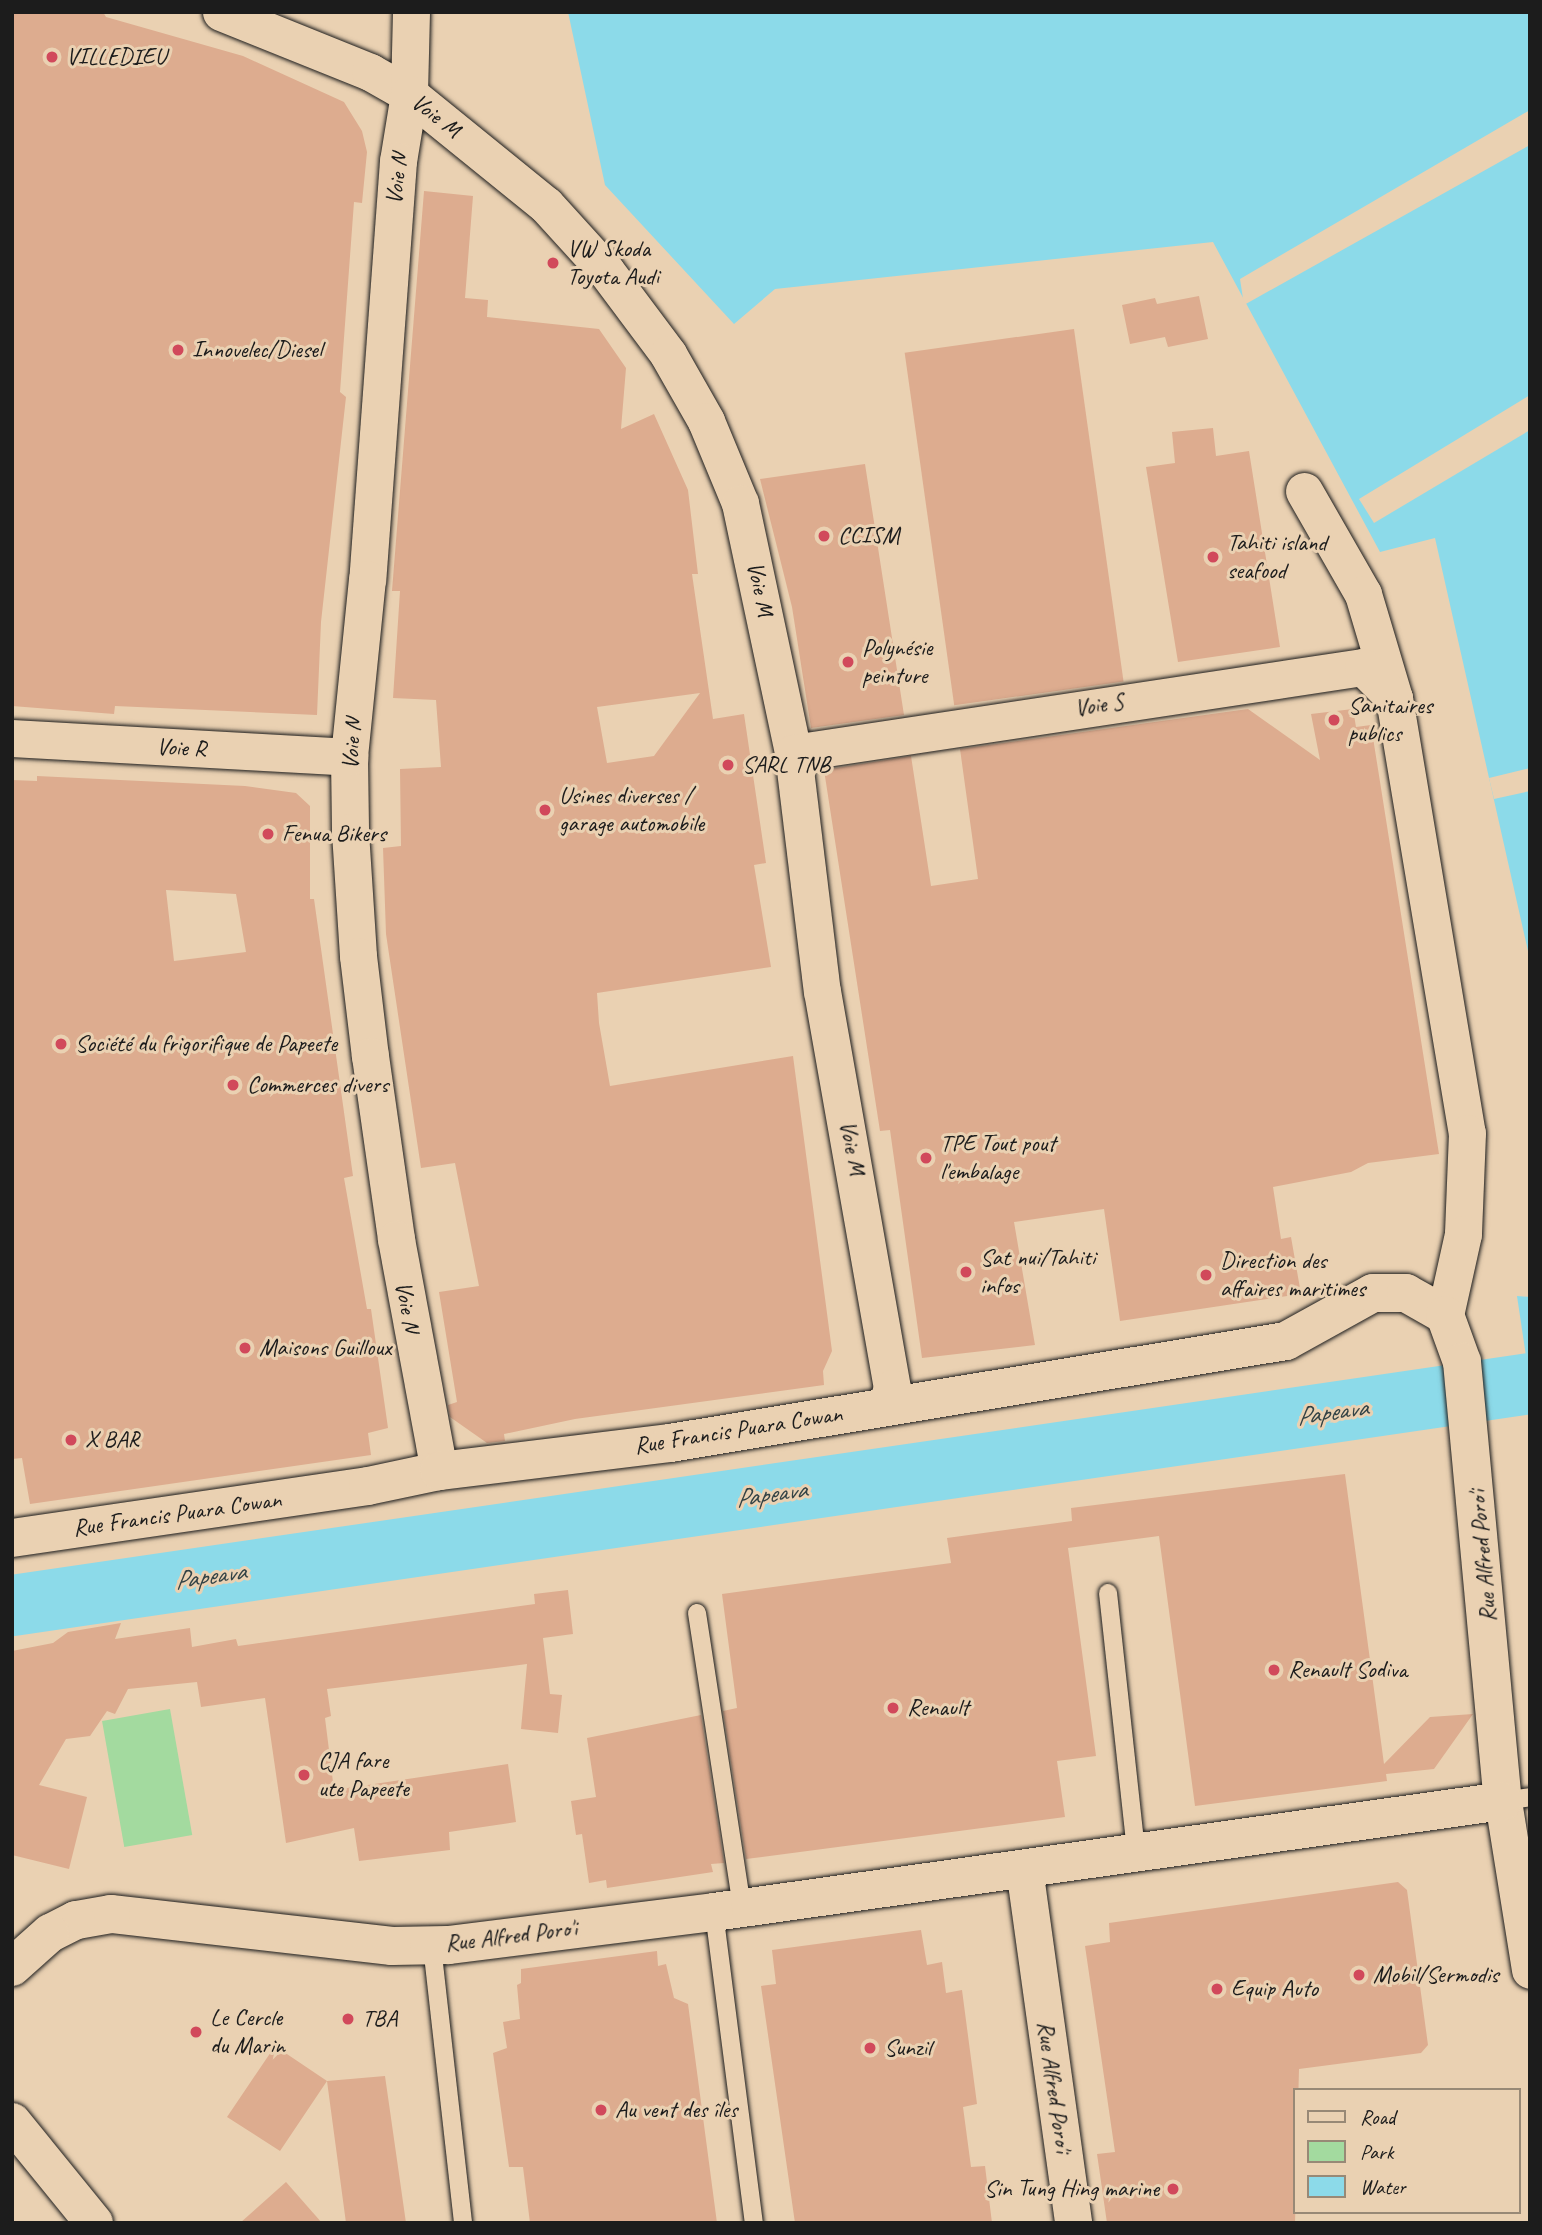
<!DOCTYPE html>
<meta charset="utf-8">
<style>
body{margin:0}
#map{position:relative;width:1542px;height:2235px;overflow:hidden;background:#ead1b2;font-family:Caveat,sans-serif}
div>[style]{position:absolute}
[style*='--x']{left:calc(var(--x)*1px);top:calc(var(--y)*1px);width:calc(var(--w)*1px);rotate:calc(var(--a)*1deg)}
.green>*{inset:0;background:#a3da9f;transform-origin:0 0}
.water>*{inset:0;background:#8cdae9}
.pier>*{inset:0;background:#ead1b2}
.river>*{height:61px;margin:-30.5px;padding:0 30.5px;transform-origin:30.5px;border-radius:30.5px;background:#8cdae9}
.building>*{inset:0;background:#ddac8f;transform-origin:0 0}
.roads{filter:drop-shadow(0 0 2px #1c1c1c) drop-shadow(0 0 2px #1c1c1c)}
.service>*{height:18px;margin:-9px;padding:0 9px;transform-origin:9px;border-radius:9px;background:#ead1b2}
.minor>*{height:37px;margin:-18.5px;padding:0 18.5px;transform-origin:18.5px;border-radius:18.5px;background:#ead1b2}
.secondary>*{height:38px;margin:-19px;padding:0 19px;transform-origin:19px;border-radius:19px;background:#ead1b2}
.dots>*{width:19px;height:19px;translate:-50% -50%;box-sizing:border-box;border:4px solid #ead1b2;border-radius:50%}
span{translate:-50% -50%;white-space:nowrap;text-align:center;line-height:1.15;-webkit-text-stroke:6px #ead1b2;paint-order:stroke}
.poi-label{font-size:24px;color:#1c1c1c}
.left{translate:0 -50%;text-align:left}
.right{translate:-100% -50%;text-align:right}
.street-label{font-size:24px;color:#1c1c1c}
.water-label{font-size:26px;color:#324245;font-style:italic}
.frame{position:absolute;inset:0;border:14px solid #1c1c1c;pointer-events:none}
.legend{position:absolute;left:1293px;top:2088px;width:228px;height:126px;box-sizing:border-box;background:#ead1b2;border:2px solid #988976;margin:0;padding:9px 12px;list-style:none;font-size:21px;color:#1c1c1c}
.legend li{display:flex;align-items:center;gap:14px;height:35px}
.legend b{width:35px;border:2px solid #988976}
</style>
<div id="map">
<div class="green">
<i style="left:170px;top:1709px;width:128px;height:69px;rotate:80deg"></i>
</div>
<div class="water">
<i style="clip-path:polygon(568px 12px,1530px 12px,1530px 960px,1435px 538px,1380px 552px,1213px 242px,775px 289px,734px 324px,605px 185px)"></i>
<i style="clip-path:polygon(1517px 1296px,1530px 1297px,1530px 1383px)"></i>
</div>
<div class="pier">
<i style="clip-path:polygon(1530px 110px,1530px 145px,1244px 305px,1240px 279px)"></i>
<i style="clip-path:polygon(1530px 395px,1530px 430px,1374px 523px,1359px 499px)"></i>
<i style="clip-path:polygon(1530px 768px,1530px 791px,1494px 799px,1489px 778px)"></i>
</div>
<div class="river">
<i style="--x:12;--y:1605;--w:1534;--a:-8.32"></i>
</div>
<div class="building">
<i style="clip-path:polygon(12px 12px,103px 12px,106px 17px,243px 56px,344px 102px,362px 131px,367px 152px,362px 203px,354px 202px,340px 392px,346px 397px,321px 622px,317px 715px,115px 706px,114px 714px,12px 706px)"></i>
<i style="clip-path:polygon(evenodd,424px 191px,473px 196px,465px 298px,488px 300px,487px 317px,599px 329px,626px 368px,621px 429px,654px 414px,688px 490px,698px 574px,692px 574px,713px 719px,744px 714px,766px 863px,754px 865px,771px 967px,597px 993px,599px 1023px,610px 1086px,793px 1056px,832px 1351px,823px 1371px,824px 1385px,575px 1419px,504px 1434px,505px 1441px,487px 1443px,450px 1417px,448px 1405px,457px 1402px,439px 1292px,479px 1286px,455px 1163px,421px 1168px,386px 934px,383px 848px,401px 846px,400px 769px,441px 767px,436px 700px,393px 698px,400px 591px,392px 591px,424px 191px,700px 693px,654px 756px,607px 763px,597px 707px,700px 693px)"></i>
<i style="clip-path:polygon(1199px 296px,1208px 339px,1168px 347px,1165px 337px,1130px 344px,1122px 305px,1155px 298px,1157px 304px)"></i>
<i style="left:1074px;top:329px;width:356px;height:171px;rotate:82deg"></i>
<i style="clip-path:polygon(1213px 428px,1216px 456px,1249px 451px,1280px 647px,1178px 662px,1146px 467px,1175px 463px,1172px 432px)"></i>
<i style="clip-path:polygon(865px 464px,904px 715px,811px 728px,792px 607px,760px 479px)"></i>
<i style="clip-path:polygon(1248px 709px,1320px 760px,1311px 714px,1353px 709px,1356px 727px,1371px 725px,1439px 1154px,1368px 1163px,1351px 1172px,1273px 1187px,1281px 1239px,1291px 1237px,1301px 1294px,1120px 1321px,1104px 1209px,1014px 1222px,1035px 1345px,922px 1358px,890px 1130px,880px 1131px,824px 770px,911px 756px,931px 886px,978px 879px,960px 749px)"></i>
<i style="clip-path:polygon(evenodd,37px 776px,245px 786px,296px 793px,310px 806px,310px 899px,314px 899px,353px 1176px,344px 1178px,367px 1309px,371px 1309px,388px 1428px,368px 1433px,371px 1455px,30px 1504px,22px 1458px,12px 1459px,12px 780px,37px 781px,37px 776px,166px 890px,236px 894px,246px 952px,174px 961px,166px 890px)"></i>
<i style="clip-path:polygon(1345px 1474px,1384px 1764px,1430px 1717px,1473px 1714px,1434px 1769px,1386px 1774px,1387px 1781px,1195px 1806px,1159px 1536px,1068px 1548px,1096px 1756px,1057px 1761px,1065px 1817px,746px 1859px,723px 1711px,737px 1708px,722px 1594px,951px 1563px,947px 1538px,1072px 1521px,1071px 1508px)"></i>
<i style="clip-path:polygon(568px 1590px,573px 1634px,543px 1638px,550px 1694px,562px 1695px,558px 1733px,521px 1729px,527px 1664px,327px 1689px,331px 1716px,325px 1718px,334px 1790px,508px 1764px,516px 1822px,449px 1832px,450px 1850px,359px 1861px,354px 1828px,286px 1843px,265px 1698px,201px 1707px,197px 1682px,128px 1689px,115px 1714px,107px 1711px,90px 1736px,66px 1739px,39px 1785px,87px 1797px,69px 1869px,12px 1855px,12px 1651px,53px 1643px,68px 1632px,121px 1623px,115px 1639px,190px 1628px,192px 1647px,236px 1639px,238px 1646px,535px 1604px,534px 1594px)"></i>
<i style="clip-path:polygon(701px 1715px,724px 1863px,711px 1864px,713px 1872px,607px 1888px,606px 1880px,589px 1883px,582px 1834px,576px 1835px,571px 1801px,596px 1797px,587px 1738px)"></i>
<i style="clip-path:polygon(1398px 1882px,1407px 1890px,1428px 2045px,1421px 2053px,1299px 2069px,1295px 2223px,1107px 2223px,1097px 2154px,1115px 2152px,1085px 1946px,1110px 1942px,1109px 1923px)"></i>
<i style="clip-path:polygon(921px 1930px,927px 1965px,942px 1962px,946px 1993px,962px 1990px,977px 2104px,963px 2107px,971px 2167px,985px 2166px,992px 2223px,795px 2223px,761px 1986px,776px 1984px,772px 1950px)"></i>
<i style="clip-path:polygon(657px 1951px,658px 1966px,666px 1964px,674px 1998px,688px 2004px,717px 2223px,530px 2223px,523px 2167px,509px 2167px,493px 2053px,507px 2048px,503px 2022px,520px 2019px,517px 1985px,521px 1983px,521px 1969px)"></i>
<i style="clip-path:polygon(275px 2046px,327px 2081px,385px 2076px,406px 2223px,346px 2223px,327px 2081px,280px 2151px,227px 2117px)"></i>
<i style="clip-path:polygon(286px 2182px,322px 2223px,240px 2223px)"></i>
</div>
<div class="roads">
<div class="service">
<i style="--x:1108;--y:1593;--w:260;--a:83.8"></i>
<i style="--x:697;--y:1613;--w:298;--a:81.3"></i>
<i style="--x:1503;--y:1801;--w:27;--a:-8"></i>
<i style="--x:714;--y:1912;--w:314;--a:82.7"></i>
<i style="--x:432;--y:1946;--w:279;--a:83.6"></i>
</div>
<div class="minor">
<i style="--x:221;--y:12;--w:161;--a:21.9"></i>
<i style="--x:370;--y:72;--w:45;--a:29.4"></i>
<i style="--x:409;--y:94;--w:176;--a:39"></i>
<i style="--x:546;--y:205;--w:89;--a:47.7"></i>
<i style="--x:606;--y:271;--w:104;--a:53.2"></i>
<i style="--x:668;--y:354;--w:77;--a:60.4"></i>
<i style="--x:706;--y:421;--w:89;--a:67.5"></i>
<i style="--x:740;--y:503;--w:256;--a:78"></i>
<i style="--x:793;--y:753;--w:240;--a:83.1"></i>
<i style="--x:822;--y:991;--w:403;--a:80"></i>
<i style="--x:892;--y:1388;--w:18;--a:109"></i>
<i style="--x:411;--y:12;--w:82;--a:91.4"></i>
<i style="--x:409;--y:94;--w:68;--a:99.3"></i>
<i style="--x:398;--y:161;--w:419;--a:94.2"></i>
<i style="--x:367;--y:579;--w:179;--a:95.8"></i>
<i style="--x:349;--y:757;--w:75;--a:89.2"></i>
<i style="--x:350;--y:832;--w:124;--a:86.3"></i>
<i style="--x:358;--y:956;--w:101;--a:83.2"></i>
<i style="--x:370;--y:1056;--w:185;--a:81.9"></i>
<i style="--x:396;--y:1239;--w:236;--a:79.5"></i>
<i style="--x:1304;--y:491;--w:119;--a:60.2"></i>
<i style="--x:1363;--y:594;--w:109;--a:73.4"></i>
<i style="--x:1394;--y:698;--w:441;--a:80.5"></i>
<i style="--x:1467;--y:1133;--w:101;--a:92.3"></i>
<i style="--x:1463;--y:1234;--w:83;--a:102.5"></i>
<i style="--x:12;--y:738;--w:338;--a:3.2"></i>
<i style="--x:793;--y:753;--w:576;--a:-8.58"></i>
<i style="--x:1363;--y:667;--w:44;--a:45"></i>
<i style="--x:1503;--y:1801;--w:171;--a:80.9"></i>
<i style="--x:1024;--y:1868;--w:358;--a:82.1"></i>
</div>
<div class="secondary">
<i style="--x:12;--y:1538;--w:360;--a:-8.3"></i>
<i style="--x:368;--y:1486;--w:73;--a:-11.9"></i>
<i style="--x:439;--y:1471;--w:233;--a:-6.9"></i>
<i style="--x:670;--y:1443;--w:624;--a:-9.4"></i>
<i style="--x:1286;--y:1341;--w:99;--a:-28.9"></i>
<i style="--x:1373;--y:1293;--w:33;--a:0"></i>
<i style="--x:1406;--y:1293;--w:45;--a:29.4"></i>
<i style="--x:1445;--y:1315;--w:50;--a:70.1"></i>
<i style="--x:1462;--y:1362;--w:441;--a:84.7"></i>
<i style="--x:1503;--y:1801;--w:797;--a:171.99"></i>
<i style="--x:714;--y:1912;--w:268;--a:172.9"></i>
<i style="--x:448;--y:1945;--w:56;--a:179"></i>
<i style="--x:392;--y:1946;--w:283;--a:-173.5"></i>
<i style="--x:111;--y:1914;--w:36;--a:170"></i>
<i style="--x:76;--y:1920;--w:29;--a:153"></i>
<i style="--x:50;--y:1933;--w:51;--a:138.2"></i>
<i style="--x:12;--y:2122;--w:130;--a:50.9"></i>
</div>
</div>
<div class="dots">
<i style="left:52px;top:57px;background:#d1495b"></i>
<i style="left:553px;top:263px;background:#d1495b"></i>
<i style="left:178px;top:350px;background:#d1495b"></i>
<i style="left:824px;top:536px;background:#d1495b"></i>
<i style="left:1213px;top:557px;background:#d1495b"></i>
<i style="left:848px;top:662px;background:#d1495b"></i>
<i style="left:1334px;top:720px;background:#d1495b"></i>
<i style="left:728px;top:765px;background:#d1495b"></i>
<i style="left:545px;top:810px;background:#d1495b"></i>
<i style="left:268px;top:834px;background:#d1495b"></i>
<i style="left:61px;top:1044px;background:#d1495b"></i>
<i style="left:233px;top:1085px;background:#d1495b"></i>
<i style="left:926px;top:1158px;background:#d1495b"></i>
<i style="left:966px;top:1272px;background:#d1495b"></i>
<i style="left:1206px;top:1275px;background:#d1495b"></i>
<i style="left:245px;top:1348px;background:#d1495b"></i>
<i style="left:71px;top:1440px;background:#d1495b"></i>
<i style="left:1274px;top:1670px;background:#d1495b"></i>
<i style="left:893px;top:1708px;background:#d1495b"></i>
<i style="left:304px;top:1775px;background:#d1495b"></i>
<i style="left:1359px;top:1975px;background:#d1495b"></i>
<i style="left:1217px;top:1989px;background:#d1495b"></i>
<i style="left:348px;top:2019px;background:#d1495b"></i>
<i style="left:196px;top:2032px;background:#d1495b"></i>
<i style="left:870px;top:2048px;background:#d1495b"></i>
<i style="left:601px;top:2110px;background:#d1495b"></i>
<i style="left:1173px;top:2189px;background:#d1495b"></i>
</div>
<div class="poi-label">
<span class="left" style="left:66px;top:57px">VILLEDIEU</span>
<span class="left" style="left:567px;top:263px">VW Skoda<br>Toyota Audi</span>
<span class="left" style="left:192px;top:350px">Innovelec/Diesel</span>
<span class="left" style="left:838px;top:536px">CCISM</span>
<span class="left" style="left:1227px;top:557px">Tahiti island<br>seafood</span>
<span class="left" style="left:862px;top:662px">Polynésie<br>peinture</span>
<span class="left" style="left:1348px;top:720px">Sanitaires<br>publics</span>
<span class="left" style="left:742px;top:765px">SARL TNB</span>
<span class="left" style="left:559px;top:810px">Usines diverses /<br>garage automobile</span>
<span class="left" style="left:282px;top:834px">Fenua Bikers</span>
<span class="left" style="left:75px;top:1044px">Société du frigorifique de Papeete</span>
<span class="left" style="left:247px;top:1085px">Commerces divers</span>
<span class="left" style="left:940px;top:1158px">TPE Tout pout<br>l'embalage</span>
<span class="left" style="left:980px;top:1272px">Sat nui/Tahiti<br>infos</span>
<span class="left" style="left:1220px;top:1275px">Direction des<br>affaires maritimes</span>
<span class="left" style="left:259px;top:1348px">Maisons Guilloux</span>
<span class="left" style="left:85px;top:1440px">X BAR</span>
<span class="left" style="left:1288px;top:1670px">Renault Sodiva</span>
<span class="left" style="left:907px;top:1708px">Renault</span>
<span class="left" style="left:318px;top:1775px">CJA fare<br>ute Papeete</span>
<span class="left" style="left:1373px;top:1975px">Mobil/Sermodis</span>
<span class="left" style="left:1231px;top:1989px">Equip Auto</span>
<span class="left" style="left:210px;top:2032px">Le Cercle<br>du Marin</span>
<span class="left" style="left:362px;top:2019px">TBA</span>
<span class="left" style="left:884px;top:2048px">Sunzil</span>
<span class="left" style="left:615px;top:2110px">Au vent des îles</span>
<span class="right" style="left:1159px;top:2189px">Sin Tung Hing marine</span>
</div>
<div class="street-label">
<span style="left:436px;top:116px;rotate:38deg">Voie M</span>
<span style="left:397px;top:179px;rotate:-83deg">Voie N</span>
<span style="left:760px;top:589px;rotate:78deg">Voie M</span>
<span style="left:1099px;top:705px;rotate:-9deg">Voie S</span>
<span style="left:352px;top:744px;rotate:-86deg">Voie N</span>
<span style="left:181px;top:748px;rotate:3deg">Voie R</span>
<span style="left:852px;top:1148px;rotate:80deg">Voie M</span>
<span style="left:407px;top:1307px;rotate:80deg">Voie N</span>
<span style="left:738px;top:1430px;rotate:-9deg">Rue Francis Puara Cowan</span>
<span style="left:177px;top:1514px;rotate:-8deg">Rue Francis Puara Cowan</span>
<span style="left:1483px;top:1556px;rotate:-95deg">Rue Alfred Poro'i</span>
<span style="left:511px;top:1936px;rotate:-7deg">Rue Alfred Poro'i</span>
<span style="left:1054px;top:2087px;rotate:82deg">Rue Alfred Poro'i</span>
</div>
<div class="water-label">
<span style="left:1332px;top:1412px;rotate:-8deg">Papeava</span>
<span style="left:771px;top:1494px;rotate:-8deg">Papeava</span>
<span style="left:210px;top:1576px;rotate:-8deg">Papeava</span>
</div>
<div class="frame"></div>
<ul class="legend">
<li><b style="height:9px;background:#ead1b2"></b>Road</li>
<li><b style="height:19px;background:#a3da9f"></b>Park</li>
<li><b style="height:19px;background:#8cdae9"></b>Water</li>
</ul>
</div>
